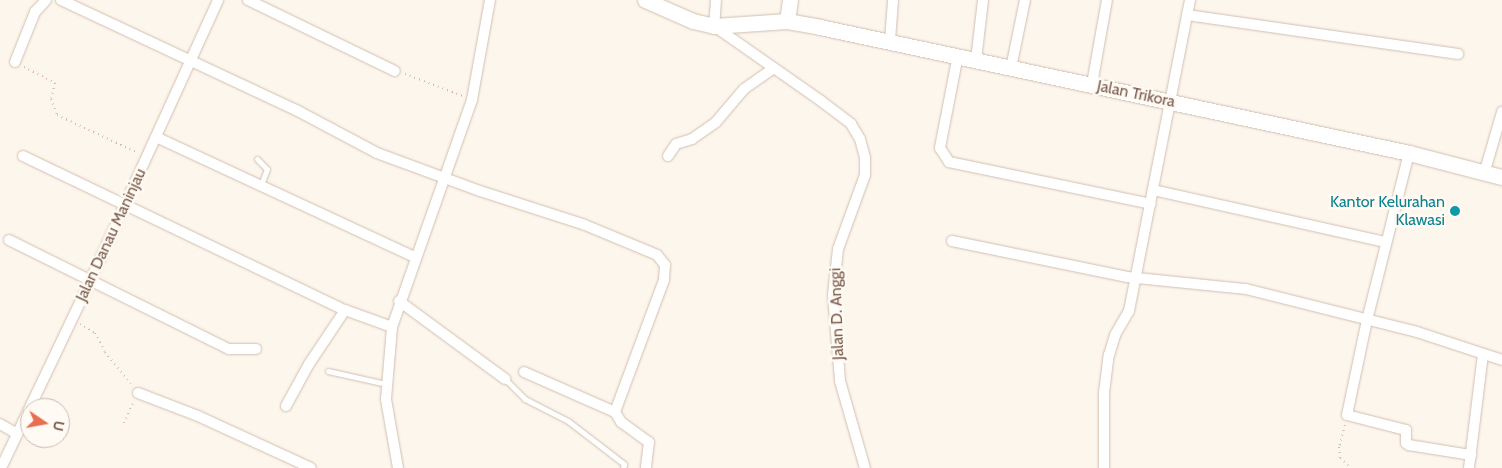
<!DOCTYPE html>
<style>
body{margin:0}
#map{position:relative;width:1502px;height:468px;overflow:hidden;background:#fdf6ec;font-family:Cabin,sans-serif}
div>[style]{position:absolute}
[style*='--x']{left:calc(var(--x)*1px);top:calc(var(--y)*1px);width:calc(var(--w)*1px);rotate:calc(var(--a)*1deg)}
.path>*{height:2px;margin-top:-1px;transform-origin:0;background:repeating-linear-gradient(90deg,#d9b8a5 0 1px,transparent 0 5px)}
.roads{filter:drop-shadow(0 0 1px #d1beb0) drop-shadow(0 0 1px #d1beb0)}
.lane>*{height:5px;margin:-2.5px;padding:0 2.5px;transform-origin:2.5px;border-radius:2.5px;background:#fff}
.street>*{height:10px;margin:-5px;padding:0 5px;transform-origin:5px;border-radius:5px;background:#fff}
.secondary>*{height:15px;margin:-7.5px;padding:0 7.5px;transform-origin:7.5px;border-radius:7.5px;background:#fff}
.dots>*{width:14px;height:14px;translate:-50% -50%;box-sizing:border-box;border:2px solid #fffaf3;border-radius:50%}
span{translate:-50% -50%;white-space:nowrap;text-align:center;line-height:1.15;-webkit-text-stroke:5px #fffaf3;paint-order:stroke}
.street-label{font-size:16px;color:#7a5c4d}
.culture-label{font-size:16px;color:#0d838f}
.right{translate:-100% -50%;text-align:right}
.north{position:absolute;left:20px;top:398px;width:50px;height:50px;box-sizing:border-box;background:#fffaf3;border:1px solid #cabbb1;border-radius:50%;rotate:102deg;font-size:14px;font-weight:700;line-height:20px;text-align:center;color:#7a5c4d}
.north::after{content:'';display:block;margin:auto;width:18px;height:22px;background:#e76f51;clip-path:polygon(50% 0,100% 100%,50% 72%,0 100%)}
</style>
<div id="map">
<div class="path">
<i style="--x:24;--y:67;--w:35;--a:27"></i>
<i style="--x:55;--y:83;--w:16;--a:104"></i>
<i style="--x:51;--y:99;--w:17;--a:69"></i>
<i style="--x:57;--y:115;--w:89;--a:25.1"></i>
<i style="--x:405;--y:74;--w:62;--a:20.8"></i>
<i style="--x:80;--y:324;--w:17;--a:31"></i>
<i style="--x:95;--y:333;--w:21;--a:62"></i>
<i style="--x:105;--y:352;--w:41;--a:50.9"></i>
<i style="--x:124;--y:423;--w:22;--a:-66"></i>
<i style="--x:1345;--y:425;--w:23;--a:105"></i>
<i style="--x:1339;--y:447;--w:11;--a:85"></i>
<i style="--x:1340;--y:458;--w:12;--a:42"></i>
</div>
<div class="roads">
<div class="lane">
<i style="--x:257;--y:159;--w:14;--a:45"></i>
<i style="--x:267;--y:169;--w:17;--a:111"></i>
<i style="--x:328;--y:371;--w:59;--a:12.6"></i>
<i style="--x:505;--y:379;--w:28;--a:45"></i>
<i style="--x:525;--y:399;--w:48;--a:27.1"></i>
<i style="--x:568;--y:421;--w:71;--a:37.5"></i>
<i style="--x:624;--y:464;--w:4;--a:104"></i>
</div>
<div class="street">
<i style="--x:61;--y:0;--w:262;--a:25.1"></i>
<i style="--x:298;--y:111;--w:89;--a:28"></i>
<i style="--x:377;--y:153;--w:110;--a:20.3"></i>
<i style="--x:480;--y:191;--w:110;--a:17.9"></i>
<i style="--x:585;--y:225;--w:78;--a:22.6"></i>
<i style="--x:657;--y:255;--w:13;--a:51"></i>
<i style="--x:665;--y:265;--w:15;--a:94"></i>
<i style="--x:664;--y:280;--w:141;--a:110.4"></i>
<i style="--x:615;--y:412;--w:12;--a:59"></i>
<i style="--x:621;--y:422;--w:34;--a:36"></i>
<i style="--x:649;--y:442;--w:26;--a:97"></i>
<i style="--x:248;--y:0;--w:163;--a:25.8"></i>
<i style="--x:716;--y:0;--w:26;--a:94"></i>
<i style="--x:714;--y:26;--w:131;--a:35"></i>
<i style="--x:821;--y:101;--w:38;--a:37"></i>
<i style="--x:851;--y:124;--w:17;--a:59"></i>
<i style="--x:860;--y:139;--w:20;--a:75"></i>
<i style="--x:865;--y:158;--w:17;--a:90"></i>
<i style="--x:865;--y:175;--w:79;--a:110"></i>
<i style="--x:838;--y:249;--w:46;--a:96.2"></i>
<i style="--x:833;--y:295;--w:86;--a:85.3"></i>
<i style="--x:840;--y:381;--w:91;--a:74"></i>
<i style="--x:1187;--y:15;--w:274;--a:8.2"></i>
<i style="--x:890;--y:41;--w:41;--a:-85.8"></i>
<i style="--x:958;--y:55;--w:95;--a:101"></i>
<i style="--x:940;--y:148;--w:17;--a:57"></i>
<i style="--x:949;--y:162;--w:206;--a:11.7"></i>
<i style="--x:976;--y:60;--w:60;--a:-83.3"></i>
<i style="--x:15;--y:62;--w:54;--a:-68.2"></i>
<i style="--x:35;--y:12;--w:16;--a:-47"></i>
<i style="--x:1011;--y:68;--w:69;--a:-78.4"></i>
<i style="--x:1092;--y:84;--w:85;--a:-79.9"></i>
<i style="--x:156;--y:137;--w:285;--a:24.9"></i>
<i style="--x:1409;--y:153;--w:172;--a:104.1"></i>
<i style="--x:1367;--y:320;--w:97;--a:101.9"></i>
<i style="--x:1347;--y:415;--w:61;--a:14.3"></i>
<i style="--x:1406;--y:430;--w:13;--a:90"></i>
<i style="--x:1406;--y:443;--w:4;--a:34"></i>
<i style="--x:1409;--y:445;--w:63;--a:9.2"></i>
<i style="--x:23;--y:156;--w:357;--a:25.6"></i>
<i style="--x:345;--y:310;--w:50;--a:19.9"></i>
<i style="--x:668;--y:156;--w:14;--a:-56"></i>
<i style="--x:676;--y:144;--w:17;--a:-17"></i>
<i style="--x:692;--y:139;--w:29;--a:-35"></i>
<i style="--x:716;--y:122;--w:43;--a:-49.7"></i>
<i style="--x:744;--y:89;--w:35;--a:-35"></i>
<i style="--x:1484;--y:174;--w:65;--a:-73.8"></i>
<i style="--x:1153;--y:190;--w:238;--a:12.6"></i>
<i style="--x:9;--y:240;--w:246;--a:26.4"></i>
<i style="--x:229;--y:349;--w:27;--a:0"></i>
<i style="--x:952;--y:241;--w:179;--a:11.6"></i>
<i style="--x:1127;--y:277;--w:120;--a:5.8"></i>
<i style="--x:1246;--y:289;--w:176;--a:14.1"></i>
<i style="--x:1417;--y:332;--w:89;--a:18.2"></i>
<i style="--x:399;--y:301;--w:132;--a:36.3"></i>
<i style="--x:524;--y:372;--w:99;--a:23.7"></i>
<i style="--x:138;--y:393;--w:64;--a:21"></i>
<i style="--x:198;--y:416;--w:124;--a:24.7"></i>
<i style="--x:286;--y:406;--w:48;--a:-61.3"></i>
<i style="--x:309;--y:364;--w:65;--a:-56.3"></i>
<i style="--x:0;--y:424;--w:20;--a:30"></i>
<i style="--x:1;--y:468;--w:209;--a:-64.5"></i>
<i style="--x:91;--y:279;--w:307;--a:-65.5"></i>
<i style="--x:398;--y:468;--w:70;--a:-99.9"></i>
<i style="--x:386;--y:399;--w:72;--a:-85.2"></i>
<i style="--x:392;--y:327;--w:241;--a:-70.6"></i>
<i style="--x:472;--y:100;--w:102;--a:-79.8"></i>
<i style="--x:1104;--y:468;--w:75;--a:-90"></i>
<i style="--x:1104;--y:393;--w:38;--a:-83"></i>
<i style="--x:1109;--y:355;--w:21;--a:-73"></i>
<i style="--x:1115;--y:335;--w:28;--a:-60"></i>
<i style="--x:1129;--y:311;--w:317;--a:-78.9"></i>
<i style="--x:1469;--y:468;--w:115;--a:-83"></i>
</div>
<div class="secondary">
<i style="--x:645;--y:0;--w:52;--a:23.6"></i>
<i style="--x:693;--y:21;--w:22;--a:13"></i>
<i style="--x:714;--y:26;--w:73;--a:-3.9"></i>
<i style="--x:787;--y:21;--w:34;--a:10"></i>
<i style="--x:820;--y:27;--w:602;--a:12.07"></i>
<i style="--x:1409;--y:153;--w:96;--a:14.5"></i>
<i style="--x:787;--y:21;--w:21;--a:-82"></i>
</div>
</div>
<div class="dots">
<i style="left:1455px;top:211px;background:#0f9aa8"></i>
</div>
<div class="street-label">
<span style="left:1136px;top:94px;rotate:12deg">Jalan Trikora</span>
<span style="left:111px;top:235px;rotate:-65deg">Jalan Danau Maninjau</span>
<span style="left:837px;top:314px;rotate:-92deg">Jalan D. Anggi</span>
</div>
<div class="culture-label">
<span class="right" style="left:1445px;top:211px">Kantor Kelurahan<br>Klawasi</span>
</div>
<div class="north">U</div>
</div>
